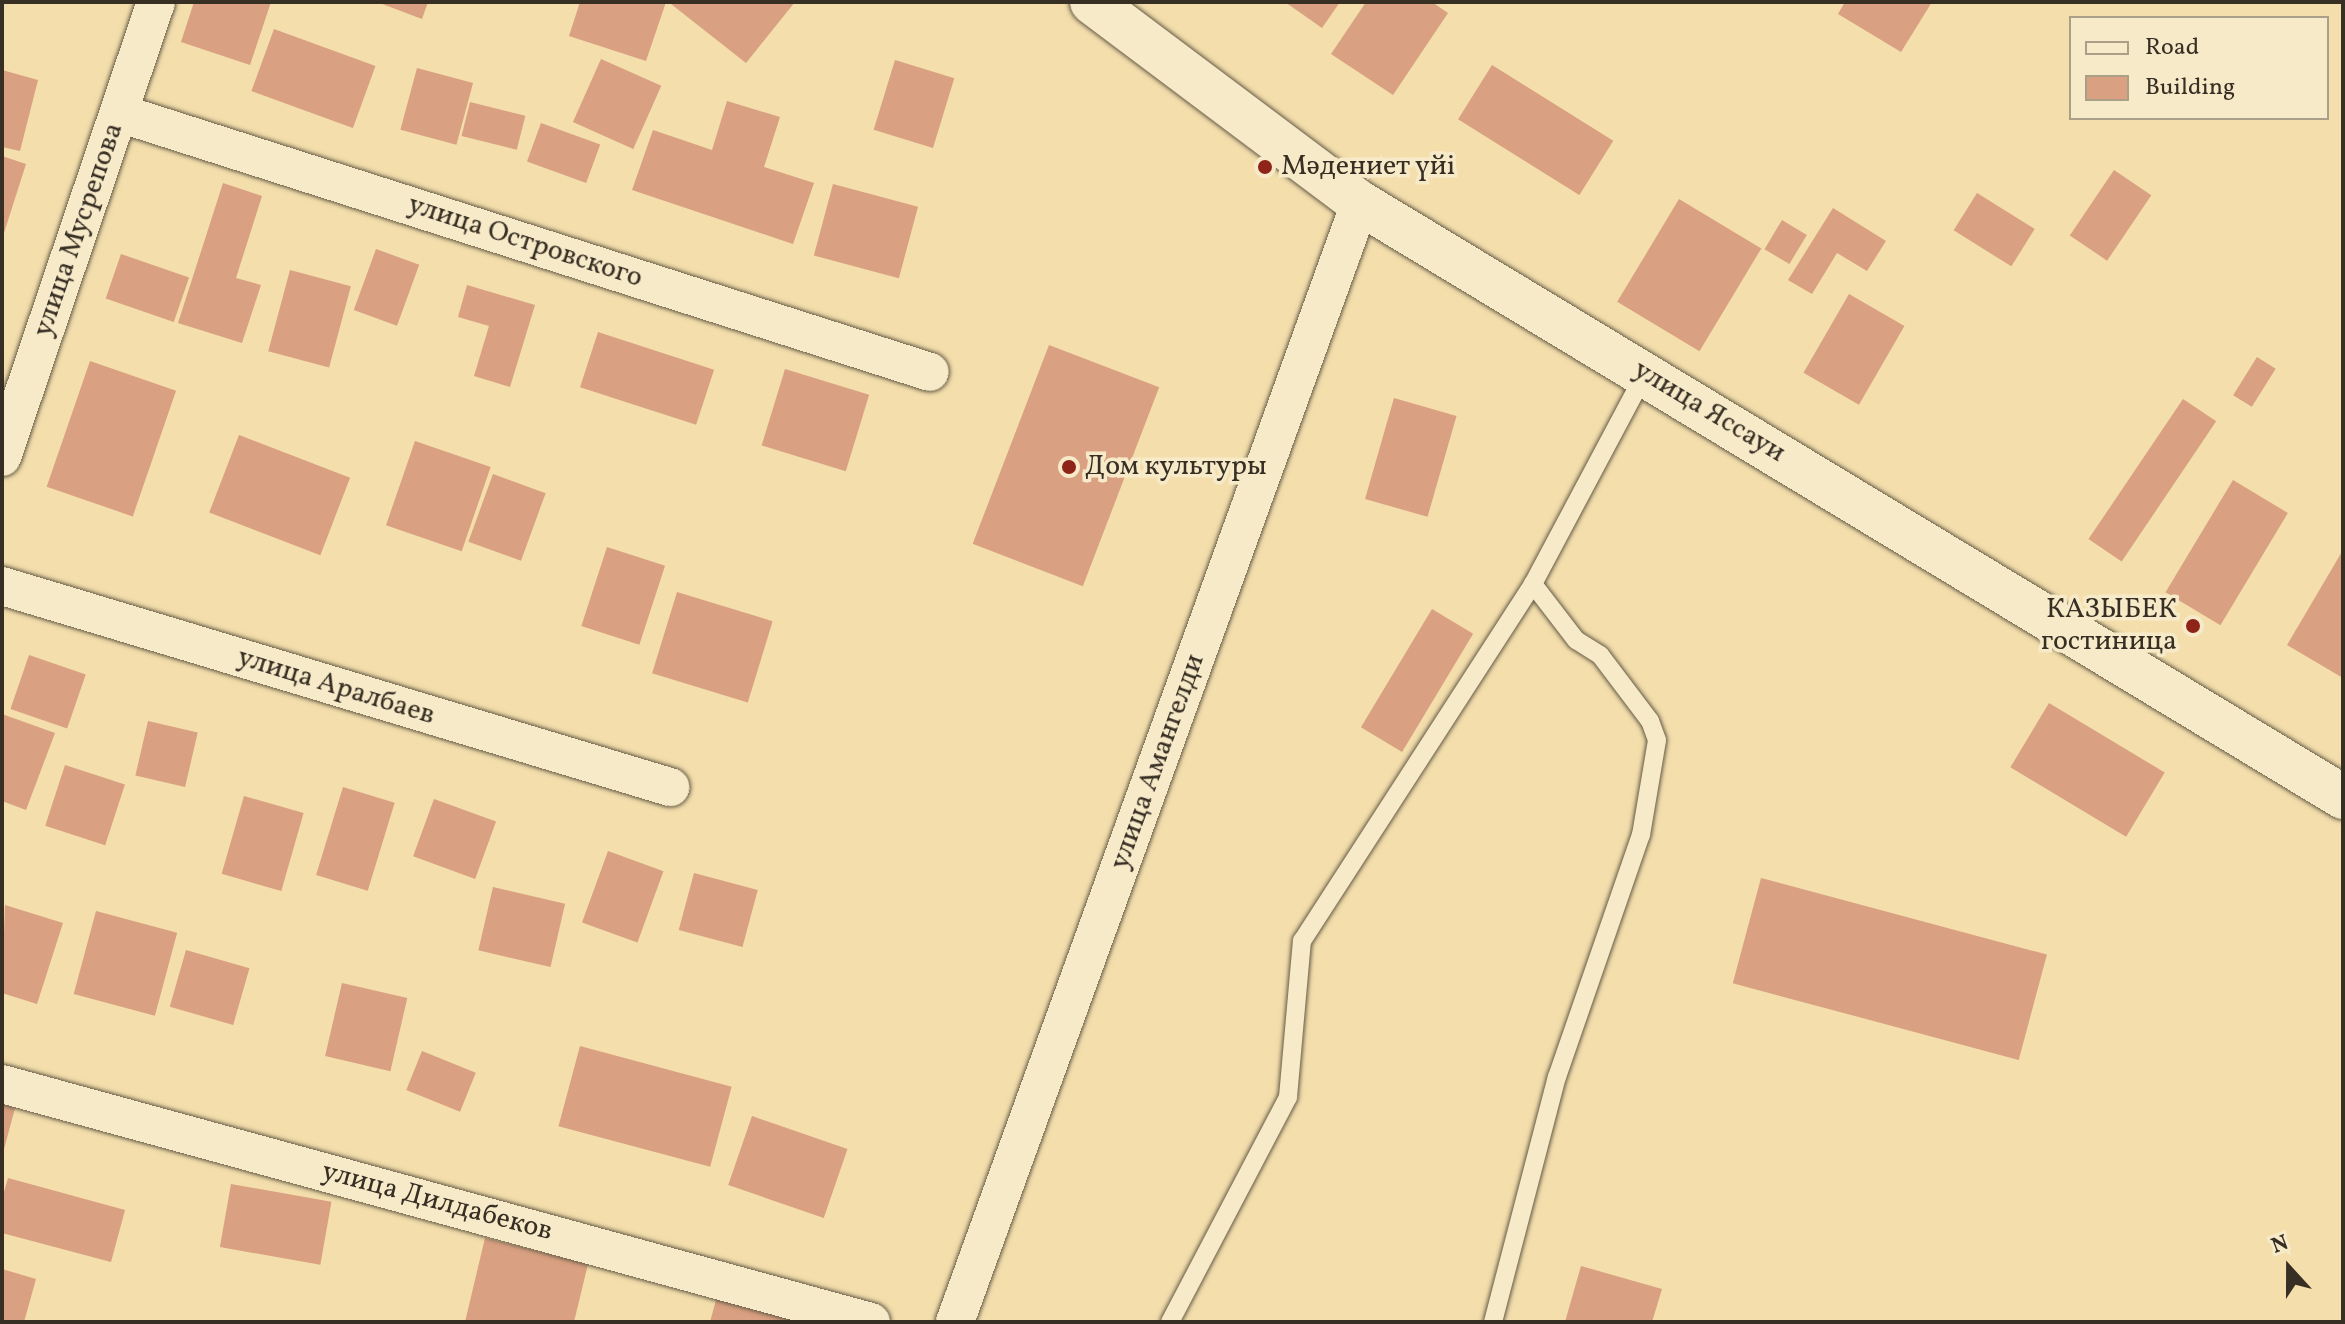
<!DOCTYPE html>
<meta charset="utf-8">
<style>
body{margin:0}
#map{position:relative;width:2345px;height:1324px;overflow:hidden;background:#f3deac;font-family:Vollkorn,serif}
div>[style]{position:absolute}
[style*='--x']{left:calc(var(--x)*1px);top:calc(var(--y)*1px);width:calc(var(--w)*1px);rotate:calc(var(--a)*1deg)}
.building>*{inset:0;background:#d9a081;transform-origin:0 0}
.roads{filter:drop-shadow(0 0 2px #665b46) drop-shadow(0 0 2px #665b46)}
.service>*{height:18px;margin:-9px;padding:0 9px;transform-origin:9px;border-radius:9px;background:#f7eac9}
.minor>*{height:38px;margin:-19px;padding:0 19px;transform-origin:19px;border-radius:19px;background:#f7eac9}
.tertiary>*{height:44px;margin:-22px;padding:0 22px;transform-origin:22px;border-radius:22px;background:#f7eac9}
.dots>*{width:22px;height:22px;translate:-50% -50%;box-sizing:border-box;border:4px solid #f7eac9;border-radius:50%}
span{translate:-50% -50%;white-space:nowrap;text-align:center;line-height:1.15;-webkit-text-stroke:7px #f7eac9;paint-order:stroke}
.poi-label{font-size:28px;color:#372f24}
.left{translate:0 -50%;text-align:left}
.right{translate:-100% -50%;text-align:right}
.street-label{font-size:28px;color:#372f24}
.frame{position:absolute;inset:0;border:4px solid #372f24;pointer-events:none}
.legend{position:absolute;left:2069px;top:16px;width:260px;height:104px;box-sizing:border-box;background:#f7eac9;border:2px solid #aa9f87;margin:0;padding:10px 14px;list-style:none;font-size:24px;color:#372f24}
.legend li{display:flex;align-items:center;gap:16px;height:40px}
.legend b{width:40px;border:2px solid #aa9f87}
.north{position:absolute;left:2249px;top:1228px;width:80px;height:80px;-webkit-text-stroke:6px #f7eac9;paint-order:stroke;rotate:339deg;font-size:22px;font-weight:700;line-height:32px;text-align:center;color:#372f24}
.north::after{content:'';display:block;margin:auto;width:28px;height:36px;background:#372f24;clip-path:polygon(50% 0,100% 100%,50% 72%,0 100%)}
</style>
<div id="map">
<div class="building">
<i style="clip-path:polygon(194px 2px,271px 2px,250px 65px,181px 42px)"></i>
<i style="clip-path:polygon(377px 2px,428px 2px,422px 19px)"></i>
<i style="clip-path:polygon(580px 2px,666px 2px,646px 61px,569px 36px)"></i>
<i style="clip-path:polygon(673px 2px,795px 2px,746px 63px,671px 4px)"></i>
<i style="clip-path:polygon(1285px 2px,1340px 2px,1322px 28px)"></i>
<i style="clip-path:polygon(1366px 2px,1432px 2px,1448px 13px,1393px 95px,1331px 54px)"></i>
<i style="clip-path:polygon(1845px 2px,1932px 2px,1901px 52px,1838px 14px)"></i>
<i style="left:274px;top:29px;width:108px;height:66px;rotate:20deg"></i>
<i style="left:601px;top:59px;width:66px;height:69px;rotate:24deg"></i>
<i style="left:895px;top:60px;width:62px;height:73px;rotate:17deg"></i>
<i style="left:1492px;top:65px;width:143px;height:64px;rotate:32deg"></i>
<i style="left:417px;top:68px;width:58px;height:64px;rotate:15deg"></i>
<i style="clip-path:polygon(2px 70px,38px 80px,20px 151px,2px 147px)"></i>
<i style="clip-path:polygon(727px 101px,780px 117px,764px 167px,814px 183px,793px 244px,632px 190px,653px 130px,712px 150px)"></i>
<i style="left:470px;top:102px;width:57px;height:35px;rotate:14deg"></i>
<i style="left:541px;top:123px;width:63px;height:41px;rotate:20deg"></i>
<i style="clip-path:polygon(2px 156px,26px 164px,3px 236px,2px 236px)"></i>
<i style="left:2114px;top:170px;width:45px;height:79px;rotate:34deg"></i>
<i style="clip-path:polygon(223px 183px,262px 196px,236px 278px,261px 285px,242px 343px,178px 323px)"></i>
<i style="left:833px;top:184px;width:88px;height:74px;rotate:15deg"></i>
<i style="left:1977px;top:193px;width:68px;height:44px;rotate:32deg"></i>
<i style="left:1679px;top:199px;width:96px;height:120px;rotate:31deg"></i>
<i style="clip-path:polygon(1833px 208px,1886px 241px,1867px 271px,1837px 253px,1812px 294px,1788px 280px)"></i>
<i style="left:1782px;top:220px;width:29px;height:34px;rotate:31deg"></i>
<i style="left:376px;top:249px;width:46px;height:65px;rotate:20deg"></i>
<i style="left:121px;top:254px;width:72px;height:47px;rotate:19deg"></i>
<i style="left:290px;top:270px;width:63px;height:84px;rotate:15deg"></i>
<i style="clip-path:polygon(467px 285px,535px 305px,510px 387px,474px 376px,489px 326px,458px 317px)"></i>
<i style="left:1849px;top:294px;width:64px;height:91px;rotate:30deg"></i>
<i style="left:598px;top:332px;width:122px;height:58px;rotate:18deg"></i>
<i style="left:1049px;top:345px;width:118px;height:213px;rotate:21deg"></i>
<i style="left:2257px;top:357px;width:22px;height:45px;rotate:32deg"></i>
<i style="left:90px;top:361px;width:91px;height:133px;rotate:19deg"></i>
<i style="left:785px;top:369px;width:88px;height:80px;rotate:17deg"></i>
<i style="left:1394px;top:398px;width:65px;height:105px;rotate:16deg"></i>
<i style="left:2183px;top:399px;width:40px;height:169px;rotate:34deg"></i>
<i style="left:239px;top:435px;width:119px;height:83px;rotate:21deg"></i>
<i style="left:415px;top:441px;width:80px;height:89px;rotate:19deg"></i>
<i style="left:493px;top:474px;width:56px;height:72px;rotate:20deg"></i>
<i style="left:2233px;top:480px;width:64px;height:131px;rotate:31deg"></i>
<i style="left:607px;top:547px;width:61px;height:83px;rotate:18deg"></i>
<i style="clip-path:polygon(2343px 550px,2343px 678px,2287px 645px)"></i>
<i style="left:677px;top:592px;width:100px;height:85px;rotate:17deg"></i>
<i style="left:1432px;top:609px;width:48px;height:138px;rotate:31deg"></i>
<i style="left:29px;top:655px;width:60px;height:57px;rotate:19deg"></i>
<i style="left:2049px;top:703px;width:135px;height:75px;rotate:31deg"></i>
<i style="clip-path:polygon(2px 714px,55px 733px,26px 810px,2px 801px)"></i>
<i style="left:148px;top:721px;width:51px;height:56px;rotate:13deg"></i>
<i style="left:65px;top:765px;width:63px;height:64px;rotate:18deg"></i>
<i style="left:343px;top:787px;width:54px;height:92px;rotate:17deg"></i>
<i style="left:244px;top:796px;width:62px;height:81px;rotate:16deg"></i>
<i style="left:434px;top:799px;width:66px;height:61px;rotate:20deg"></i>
<i style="left:608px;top:851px;width:59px;height:76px;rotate:20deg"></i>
<i style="left:694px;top:873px;width:66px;height:59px;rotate:15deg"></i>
<i style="left:1761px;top:878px;width:296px;height:109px;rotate:15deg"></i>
<i style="left:493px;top:887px;width:74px;height:65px;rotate:13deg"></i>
<i style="clip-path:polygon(5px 905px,63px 923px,37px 1004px,2px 993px)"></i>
<i style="left:96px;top:911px;width:84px;height:86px;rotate:15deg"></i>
<i style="left:186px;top:950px;width:66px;height:59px;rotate:16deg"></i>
<i style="left:342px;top:983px;width:67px;height:75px;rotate:13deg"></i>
<i style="left:580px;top:1046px;width:157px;height:83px;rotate:15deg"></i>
<i style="left:422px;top:1051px;width:58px;height:42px;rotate:22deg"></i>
<i style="clip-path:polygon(2px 1104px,15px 1108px,3px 1153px,2px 1153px)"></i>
<i style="left:752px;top:1116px;width:101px;height:73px;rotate:19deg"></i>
<i style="clip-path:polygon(8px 1178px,125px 1210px,111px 1262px,2px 1233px,2px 1199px)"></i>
<i style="left:231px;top:1184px;width:102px;height:64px;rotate:10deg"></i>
<i style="clip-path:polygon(485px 1238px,588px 1264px,574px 1322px,465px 1322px)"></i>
<i style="clip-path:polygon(1581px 1266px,1662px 1289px,1652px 1322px,1565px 1322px)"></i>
<i style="clip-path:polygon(2px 1269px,36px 1279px,24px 1322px,2px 1322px)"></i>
<i style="clip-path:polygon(719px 1289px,803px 1322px,710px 1322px)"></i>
</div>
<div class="roads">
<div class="service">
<i style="--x:1170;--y:1322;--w:254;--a:-62.3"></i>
<i style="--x:1288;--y:1097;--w:157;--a:-84.9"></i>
<i style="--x:1302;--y:941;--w:425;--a:-57.1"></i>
<i style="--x:1493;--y:1322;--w:253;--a:-75.4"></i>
<i style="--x:1557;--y:1077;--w:256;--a:-70.9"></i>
<i style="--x:1641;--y:835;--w:96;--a:-80.4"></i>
<i style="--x:1657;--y:740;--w:20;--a:-110"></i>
<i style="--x:1650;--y:721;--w:83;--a:-127.1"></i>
<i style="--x:1600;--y:655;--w:28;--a:-148"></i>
<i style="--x:1576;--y:640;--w:71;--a:-127.5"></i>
<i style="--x:1533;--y:584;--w:237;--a:-62"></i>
</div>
<div class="minor">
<i style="--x:119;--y:113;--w:851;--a:17.71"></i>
<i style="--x:2;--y:457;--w:480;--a:-71.3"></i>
<i style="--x:2;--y:586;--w:698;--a:16.75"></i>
<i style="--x:2;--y:1084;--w:901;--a:15.32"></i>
<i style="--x:955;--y:1322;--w:1190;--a:-70.1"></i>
</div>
<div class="tertiary">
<i style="--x:1092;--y:2;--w:335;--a:36.9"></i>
<i style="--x:1360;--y:203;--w:1149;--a:31.14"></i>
</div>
</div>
<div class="dots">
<i style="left:1265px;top:167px;background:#8f2418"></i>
<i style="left:1069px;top:467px;background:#8f2418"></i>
<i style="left:2193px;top:626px;background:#8f2418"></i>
</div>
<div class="poi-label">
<span class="left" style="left:1281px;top:167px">Мәдениет үйі</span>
<span class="left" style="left:1085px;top:467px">Дом культуры</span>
<span class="right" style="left:2177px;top:626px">КАЗЫБЕК<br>гостиница</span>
</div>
<div class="street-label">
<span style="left:79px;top:230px;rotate:-71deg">улица Мусрепова</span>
<span style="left:525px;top:242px;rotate:18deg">улица Островского</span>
<span style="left:1709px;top:412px;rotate:31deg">улица Яссауи</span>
<span style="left:336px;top:687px;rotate:17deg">улица Аралбаев</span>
<span style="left:1158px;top:762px;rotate:-70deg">улица Амангелди</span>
<span style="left:437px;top:1202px;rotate:15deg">улица Дилдабеков</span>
</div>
<div class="frame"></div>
<ul class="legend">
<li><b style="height:10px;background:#f7eac9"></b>Road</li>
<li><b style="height:22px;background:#d9a081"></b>Building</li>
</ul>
<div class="north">N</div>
</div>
